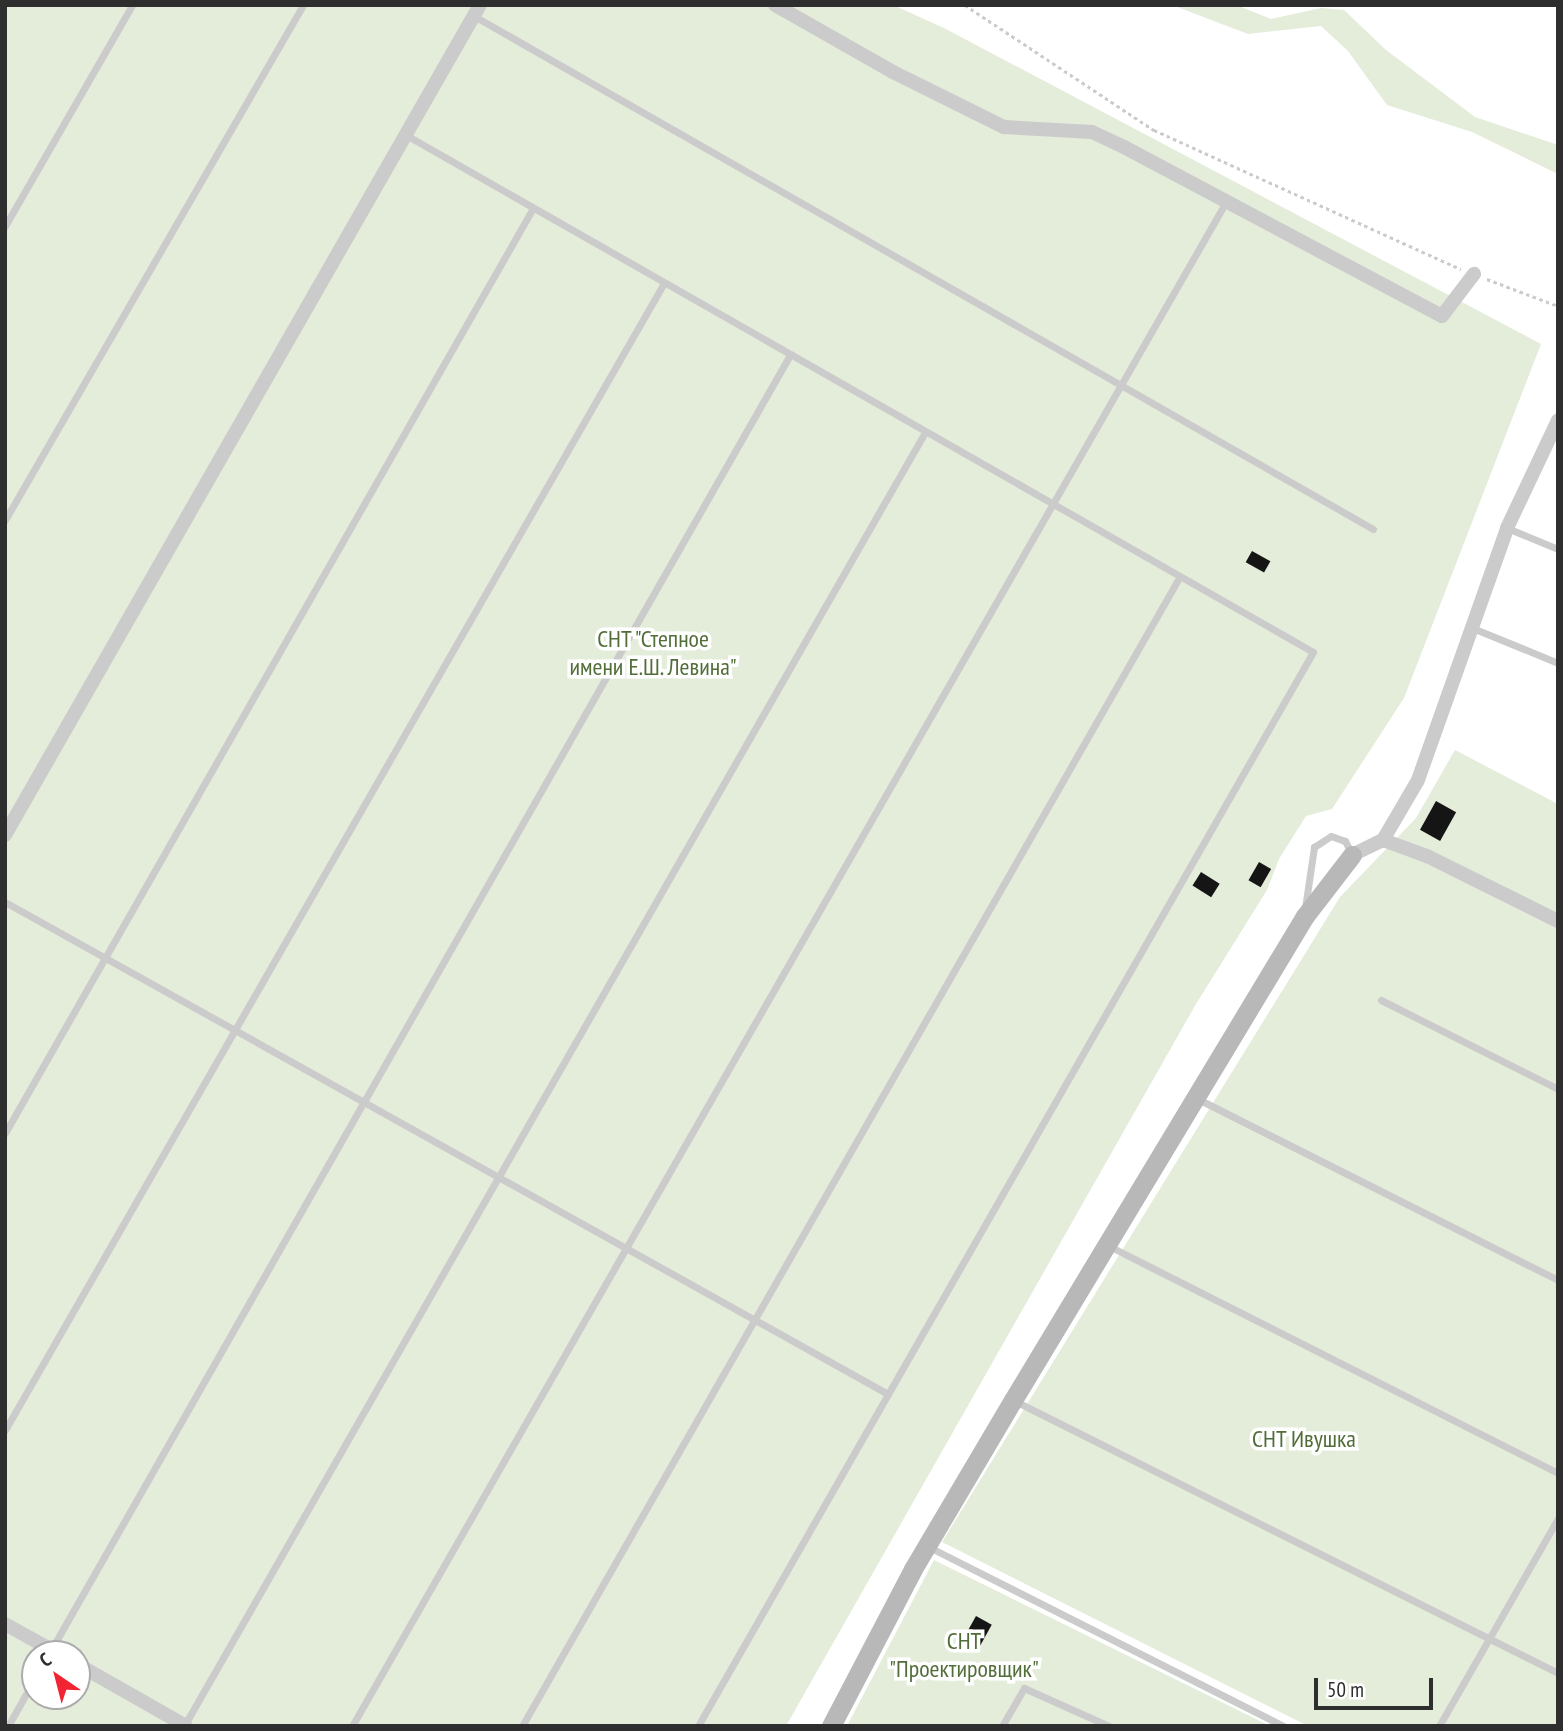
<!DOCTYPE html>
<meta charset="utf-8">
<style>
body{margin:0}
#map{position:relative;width:1563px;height:1731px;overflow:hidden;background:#fff;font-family:"PT Sans Narrow",sans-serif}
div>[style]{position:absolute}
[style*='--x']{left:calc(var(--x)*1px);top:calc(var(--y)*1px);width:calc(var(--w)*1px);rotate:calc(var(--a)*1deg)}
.green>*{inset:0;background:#e4ecda}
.building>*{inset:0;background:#151515;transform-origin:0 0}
.path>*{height:2.5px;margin-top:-1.25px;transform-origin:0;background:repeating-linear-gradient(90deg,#cbcbcb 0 3.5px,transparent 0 7px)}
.lane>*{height:7px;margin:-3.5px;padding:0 3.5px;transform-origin:3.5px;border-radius:3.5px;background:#cbcbcb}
.street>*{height:14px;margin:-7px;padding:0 7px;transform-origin:7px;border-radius:7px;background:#cbcbcb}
.secondary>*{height:19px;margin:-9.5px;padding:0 9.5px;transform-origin:9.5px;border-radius:9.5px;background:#b8b8b8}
span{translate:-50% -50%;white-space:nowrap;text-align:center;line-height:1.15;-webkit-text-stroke:7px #fff;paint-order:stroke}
.park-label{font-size:24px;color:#516d38}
.frame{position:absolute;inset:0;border:7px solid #2e2e2e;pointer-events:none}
.north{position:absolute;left:21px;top:1640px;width:70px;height:70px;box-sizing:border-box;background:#fff;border:2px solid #ababab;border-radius:50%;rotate:325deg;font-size:19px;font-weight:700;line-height:28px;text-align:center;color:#2e2e2e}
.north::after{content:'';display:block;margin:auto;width:24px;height:32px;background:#f22332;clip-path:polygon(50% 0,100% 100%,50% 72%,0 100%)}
.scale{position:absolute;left:1314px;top:1678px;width:119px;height:32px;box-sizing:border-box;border:4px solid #2e2e2e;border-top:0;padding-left:9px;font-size:21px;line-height:24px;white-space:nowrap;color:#2e2e2e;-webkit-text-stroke:5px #fff;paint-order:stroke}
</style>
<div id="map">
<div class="green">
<i style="clip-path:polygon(evenodd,5px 5px,893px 5px,944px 28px,1541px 344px,1404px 698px,1332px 809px,1306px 816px,1279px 859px,1267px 890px,1196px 1004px,786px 1726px,5px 1726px,5px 5px,35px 1654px,77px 1654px,77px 1696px,35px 1696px,35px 1654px)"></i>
<i style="clip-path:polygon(1172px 5px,1236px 5px,1271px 19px,1321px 8px,1344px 10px,1386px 50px,1475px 117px,1558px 145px,1558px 174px,1472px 132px,1387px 105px,1348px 51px,1321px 26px,1248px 34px)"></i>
<i style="clip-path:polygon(1455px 750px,1558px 804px,1558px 1726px,1308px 1726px,942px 1542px,1340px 897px,1416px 818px)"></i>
<i style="clip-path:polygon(934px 1560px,1270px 1726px,847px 1726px)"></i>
</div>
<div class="building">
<i style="left:1252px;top:551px;width:21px;height:13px;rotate:29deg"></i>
<i style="left:1436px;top:801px;width:23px;height:33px;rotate:29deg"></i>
<i style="left:1259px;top:862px;width:14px;height:21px;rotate:30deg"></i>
<i style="left:1201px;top:872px;width:22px;height:16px;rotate:32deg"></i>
<i style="left:976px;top:1616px;width:18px;height:26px;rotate:29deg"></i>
</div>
<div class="path">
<i style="--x:965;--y:5;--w:227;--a:33.5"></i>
<i style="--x:1154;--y:130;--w:337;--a:24.4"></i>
<i style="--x:1487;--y:279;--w:76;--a:20.8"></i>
</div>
<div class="lane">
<i style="--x:474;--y:16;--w:1035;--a:29.71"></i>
<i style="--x:406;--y:135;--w:1044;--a:29.68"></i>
<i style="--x:1313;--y:652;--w:1238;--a:119.8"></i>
<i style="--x:5;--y:226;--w:255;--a:-60.1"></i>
<i style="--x:5;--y:520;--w:595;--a:-59.94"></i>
<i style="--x:1507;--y:528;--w:55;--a:22.4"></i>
<i style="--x:1470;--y:627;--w:95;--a:22.2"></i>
<i style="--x:5;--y:902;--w:1011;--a:29.13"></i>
<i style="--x:1305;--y:908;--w:62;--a:-81.6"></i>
<i style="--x:1314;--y:847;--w:20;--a:-33"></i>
<i style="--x:1331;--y:836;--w:15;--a:20"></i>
<i style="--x:1345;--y:841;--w:15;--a:62"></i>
<i style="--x:1381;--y:1000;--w:198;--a:26.7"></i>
<i style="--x:1196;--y:1098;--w:405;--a:26.7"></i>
<i style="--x:5;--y:1133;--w:1065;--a:-60.28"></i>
<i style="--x:1107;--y:1245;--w:505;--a:26.82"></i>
<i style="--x:1013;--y:1400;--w:610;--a:26.61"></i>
<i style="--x:5;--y:1430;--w:1323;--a:-60.12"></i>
<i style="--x:927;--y:1546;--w:400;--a:26.8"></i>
<i style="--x:51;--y:1650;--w:1491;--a:-60.29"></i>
<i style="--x:8;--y:1726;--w:55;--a:-60.6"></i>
<i style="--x:184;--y:1726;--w:1491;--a:-60.2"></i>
<i style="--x:352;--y:1726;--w:1759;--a:-60.17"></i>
<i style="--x:522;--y:1726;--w:1323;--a:-60.22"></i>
<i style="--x:1002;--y:1726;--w:44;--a:-59.9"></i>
<i style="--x:1024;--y:1688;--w:93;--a:24.1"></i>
<i style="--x:1439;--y:1726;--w:240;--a:-60.2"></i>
</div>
<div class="street">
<i style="--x:775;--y:5;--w:136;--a:29.6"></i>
<i style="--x:893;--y:72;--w:124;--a:26.4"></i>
<i style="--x:1004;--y:127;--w:88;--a:3.3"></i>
<i style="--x:1092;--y:132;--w:35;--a:25"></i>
<i style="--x:1124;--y:147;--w:360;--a:28"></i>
<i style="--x:1442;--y:316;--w:53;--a:-52.7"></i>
<i style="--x:5;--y:835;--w:956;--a:-60.22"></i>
<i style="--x:1383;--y:840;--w:47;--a:20"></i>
<i style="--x:1427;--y:856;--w:146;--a:26.4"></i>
<i style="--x:1352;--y:855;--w:34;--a:-26"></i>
<i style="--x:1383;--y:840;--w:69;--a:-59.7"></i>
<i style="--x:1418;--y:780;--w:267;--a:-70.5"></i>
<i style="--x:1507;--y:528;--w:119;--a:-64.7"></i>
<i style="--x:5;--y:1624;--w:62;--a:29.1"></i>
<i style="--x:77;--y:1664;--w:125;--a:29.6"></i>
</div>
<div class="secondary">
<i style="--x:831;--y:1726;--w:177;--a:-62.4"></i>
<i style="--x:913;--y:1569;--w:196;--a:-59.4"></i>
<i style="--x:1013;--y:1400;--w:565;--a:-58.9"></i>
<i style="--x:1305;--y:916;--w:77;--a:-52.4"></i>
</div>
<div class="park-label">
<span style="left:653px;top:653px">СНТ "Степное<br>имени Е.Ш. Левина"</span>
<span style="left:1304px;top:1439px">СНТ Ивушка</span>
<span style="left:964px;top:1655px">СНТ<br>"Проектировщик"</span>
</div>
<div class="frame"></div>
<div class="north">С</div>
<div class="scale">50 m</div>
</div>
